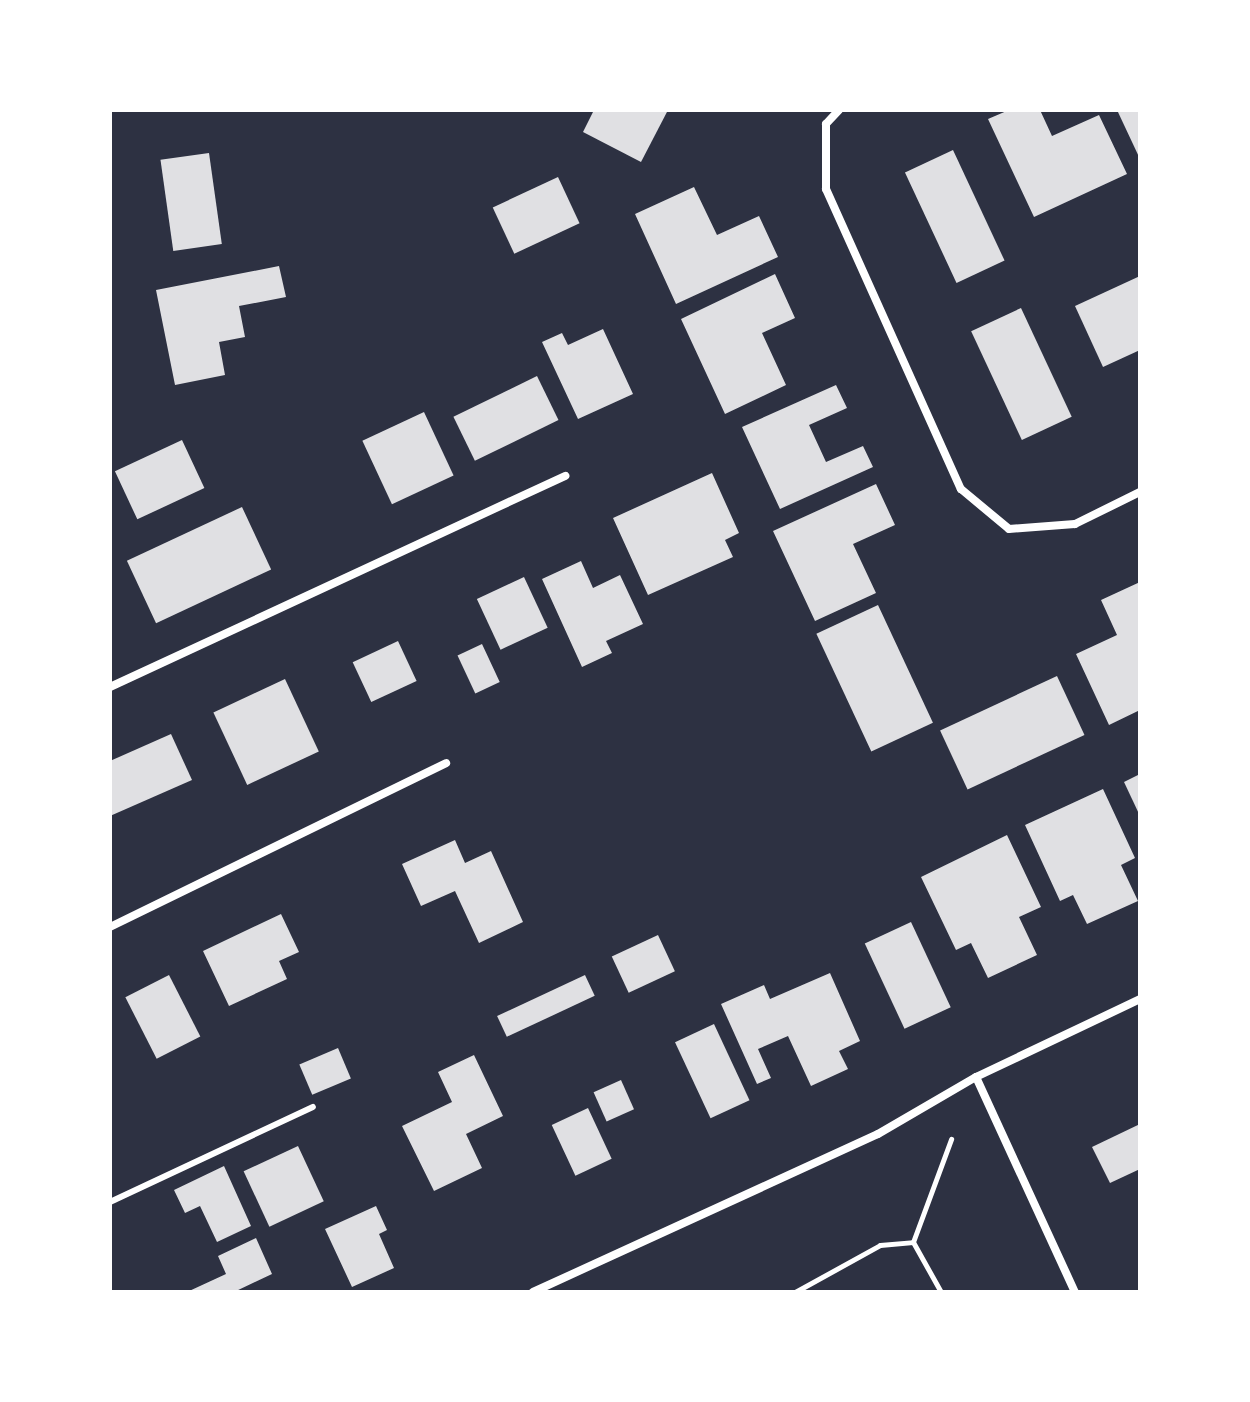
<!DOCTYPE html>
<style>
body{margin:0}
#map{position:relative;width:1250px;height:1402px;overflow:hidden;background:#2d3142;font-family:Raleway,sans-serif}
div>[style]{position:absolute}
[style*='--x']{left:calc(var(--x)*1px);top:calc(var(--y)*1px);width:calc(var(--w)*1px);rotate:calc(var(--a)*1deg)}
.building>*{inset:0;background:#e0e0e3;transform-origin:0 0}
.path>*{height:5px;margin:-2.5px;padding:0 2.5px;transform-origin:2.5px;border-radius:2.5px;background:#fff}
.service>*{height:6px;margin:-3px;padding:0 3px;transform-origin:3px;border-radius:3px;background:#fff}
.minor>*{height:8px;margin:-4px;padding:0 4px;transform-origin:4px;border-radius:4px;background:#fff}
span{translate:-50% -50%;white-space:nowrap;text-align:center;line-height:1.15;-webkit-text-stroke:8px #fff;paint-order:stroke}
.frame{position:absolute;inset:0;border:112px solid #fff;pointer-events:none}
</style>
<div id="map">
<div class="building">
<i style="clip-path:polygon(594px 110px,668px 110px,641px 162px,583px 132px)"></i>
<i style="clip-path:polygon(1009px 110px,1040px 110px,1052px 136px,1099px 115px,1127px 174px,1034px 217px,988px 119px)"></i>
<i style="clip-path:polygon(1117px 110px,1140px 110px,1140px 159px)"></i>
<i style="left:953px;top:150px;width:122px;height:53px;rotate:65deg"></i>
<i style="left:209px;top:153px;width:92px;height:49px;rotate:82deg"></i>
<i style="left:558px;top:177px;width:51px;height:72px;rotate:65deg"></i>
<i style="clip-path:polygon(694px 187px,717px 235px,759px 216px,778px 257px,676px 304px,635px 214px)"></i>
<i style="clip-path:polygon(279px 266px,286px 297px,239px 306px,245px 337px,219px 342px,225px 375px,175px 385px,156px 290px)"></i>
<i style="clip-path:polygon(775px 274px,795px 318px,762px 333px,786px 385px,725px 414px,681px 319px)"></i>
<i style="clip-path:polygon(1140px 276px,1140px 350px,1103px 367px,1075px 306px)"></i>
<i style="left:1021px;top:308px;width:120px;height:55px;rotate:65deg"></i>
<i style="clip-path:polygon(603px 329px,633px 394px,578px 419px,542px 342px,562px 333px,568px 345px)"></i>
<i style="left:537px;top:376px;width:49px;height:93px;rotate:64deg"></i>
<i style="clip-path:polygon(836px 385px,847px 408px,809px 425px,826px 462px,863px 446px,873px 467px,780px 509px,742px 427px)"></i>
<i style="left:424px;top:412px;width:70px;height:68px;rotate:65deg"></i>
<i style="left:182px;top:440px;width:53px;height:74px;rotate:65deg"></i>
<i style="clip-path:polygon(712px 473px,739px 533px,725px 540px,733px 557px,648px 595px,613px 518px)"></i>
<i style="clip-path:polygon(876px 484px,895px 525px,853px 544px,876px 593px,815px 621px,773px 531px)"></i>
<i style="left:242px;top:507px;width:69px;height:127px;rotate:65deg"></i>
<i style="clip-path:polygon(581px 561px,593px 588px,620px 575px,643px 624px,606px 641px,612px 653px,582px 667px,542px 579px)"></i>
<i style="left:524px;top:577px;width:56px;height:52px;rotate:65deg"></i>
<i style="clip-path:polygon(1140px 582px,1140px 710px,1109px 725px,1076px 654px,1117px 635px,1101px 600px)"></i>
<i style="left:878px;top:605px;width:130px;height:68px;rotate:65deg"></i>
<i style="left:398px;top:641px;width:44px;height:50px;rotate:65deg"></i>
<i style="left:482px;top:644px;width:42px;height:27px;rotate:65deg"></i>
<i style="left:1057px;top:676px;width:65px;height:129px;rotate:65deg"></i>
<i style="left:285px;top:679px;width:80px;height:79px;rotate:65deg"></i>
<i style="clip-path:polygon(171px 734px,192px 780px,110px 816px,110px 761px)"></i>
<i style="clip-path:polygon(1140px 774px,1140px 816px,1124px 782px)"></i>
<i style="clip-path:polygon(1103px 789px,1135px 858px,1121px 865px,1138px 901px,1087px 924px,1073px 895px,1060px 901px,1025px 825px)"></i>
<i style="clip-path:polygon(1007px 835px,1041px 907px,1019px 917px,1037px 955px,988px 978px,971px 943px,956px 950px,921px 877px)"></i>
<i style="clip-path:polygon(455px 840px,465px 863px,491px 851px,523px 922px,479px 943px,455px 891px,421px 906px,402px 864px)"></i>
<i style="clip-path:polygon(281px 914px,299px 952px,279px 961px,287px 979px,229px 1006px,203px 951px)"></i>
<i style="left:911px;top:922px;width:94px;height:51px;rotate:65deg"></i>
<i style="left:658px;top:935px;width:40px;height:51px;rotate:65deg"></i>
<i style="clip-path:polygon(830px 973px,860px 1041px,839px 1051px,848px 1069px,811px 1086px,788px 1036px,758px 1049px,771px 1078px,757px 1084px,721px 1004px,764px 985px,770px 999px)"></i>
<i style="left:169px;top:975px;width:69px;height:49px;rotate:63deg"></i>
<i style="left:585px;top:975px;width:23px;height:97px;rotate:65deg"></i>
<i style="left:714px;top:1024px;width:84px;height:43px;rotate:65deg"></i>
<i style="left:338px;top:1048px;width:33px;height:42px;rotate:67deg"></i>
<i style="clip-path:polygon(474px 1055px,503px 1116px,466px 1134px,482px 1168px,434px 1191px,402px 1126px,452px 1102px,438px 1072px)"></i>
<i style="left:621px;top:1080px;width:32px;height:30px;rotate:66deg"></i>
<i style="left:588px;top:1108px;width:56px;height:40px;rotate:65deg"></i>
<i style="clip-path:polygon(1140px 1124px,1140px 1169px,1110px 1183px,1092px 1147px)"></i>
<i style="left:298px;top:1146px;width:61px;height:60px;rotate:65deg"></i>
<i style="clip-path:polygon(224px 1166px,251px 1226px,217px 1242px,200px 1206px,185px 1213px,174px 1190px)"></i>
<i style="clip-path:polygon(376px 1206px,387px 1230px,379px 1234px,394px 1268px,352px 1287px,325px 1229px)"></i>
<i style="clip-path:polygon(256px 1238px,272px 1274px,234px 1292px,187px 1292px,226px 1274px,218px 1256px)"></i>
</div>
<div class="path">
<i style="--x:913;--y:1242;--w:110;--a:-69.7"></i>
<i style="--x:713;--y:1292;--w:2;--a:0"></i>
<i style="--x:795;--y:1292;--w:97;--a:-28.9"></i>
<i style="--x:880;--y:1245;--w:33;--a:-5"></i>
<i style="--x:913;--y:1242;--w:57;--a:60.8"></i>
</div>
<div class="service">
<i style="--x:110;--y:1202;--w:224;--a:-25.1"></i>
</div>
<div class="minor">
<i style="--x:839;--y:110;--w:19;--a:133"></i>
<i style="--x:826;--y:124;--w:65;--a:90"></i>
<i style="--x:826;--y:189;--w:329;--a:65.8"></i>
<i style="--x:961;--y:489;--w:62;--a:39.8"></i>
<i style="--x:1009;--y:529;--w:66;--a:-4.3"></i>
<i style="--x:1075;--y:524;--w:72;--a:-26.2"></i>
<i style="--x:110;--y:687;--w:502;--a:-24.88"></i>
<i style="--x:110;--y:927;--w:374;--a:-26"></i>
<i style="--x:976;--y:1077;--w:237;--a:65.3"></i>
<i style="--x:533;--y:1292;--w:379;--a:-24.6"></i>
<i style="--x:878;--y:1134;--w:113;--a:-30.2"></i>
<i style="--x:976;--y:1077;--w:182;--a:-25.4"></i>
</div>
<div class="frame"></div>
</div>
